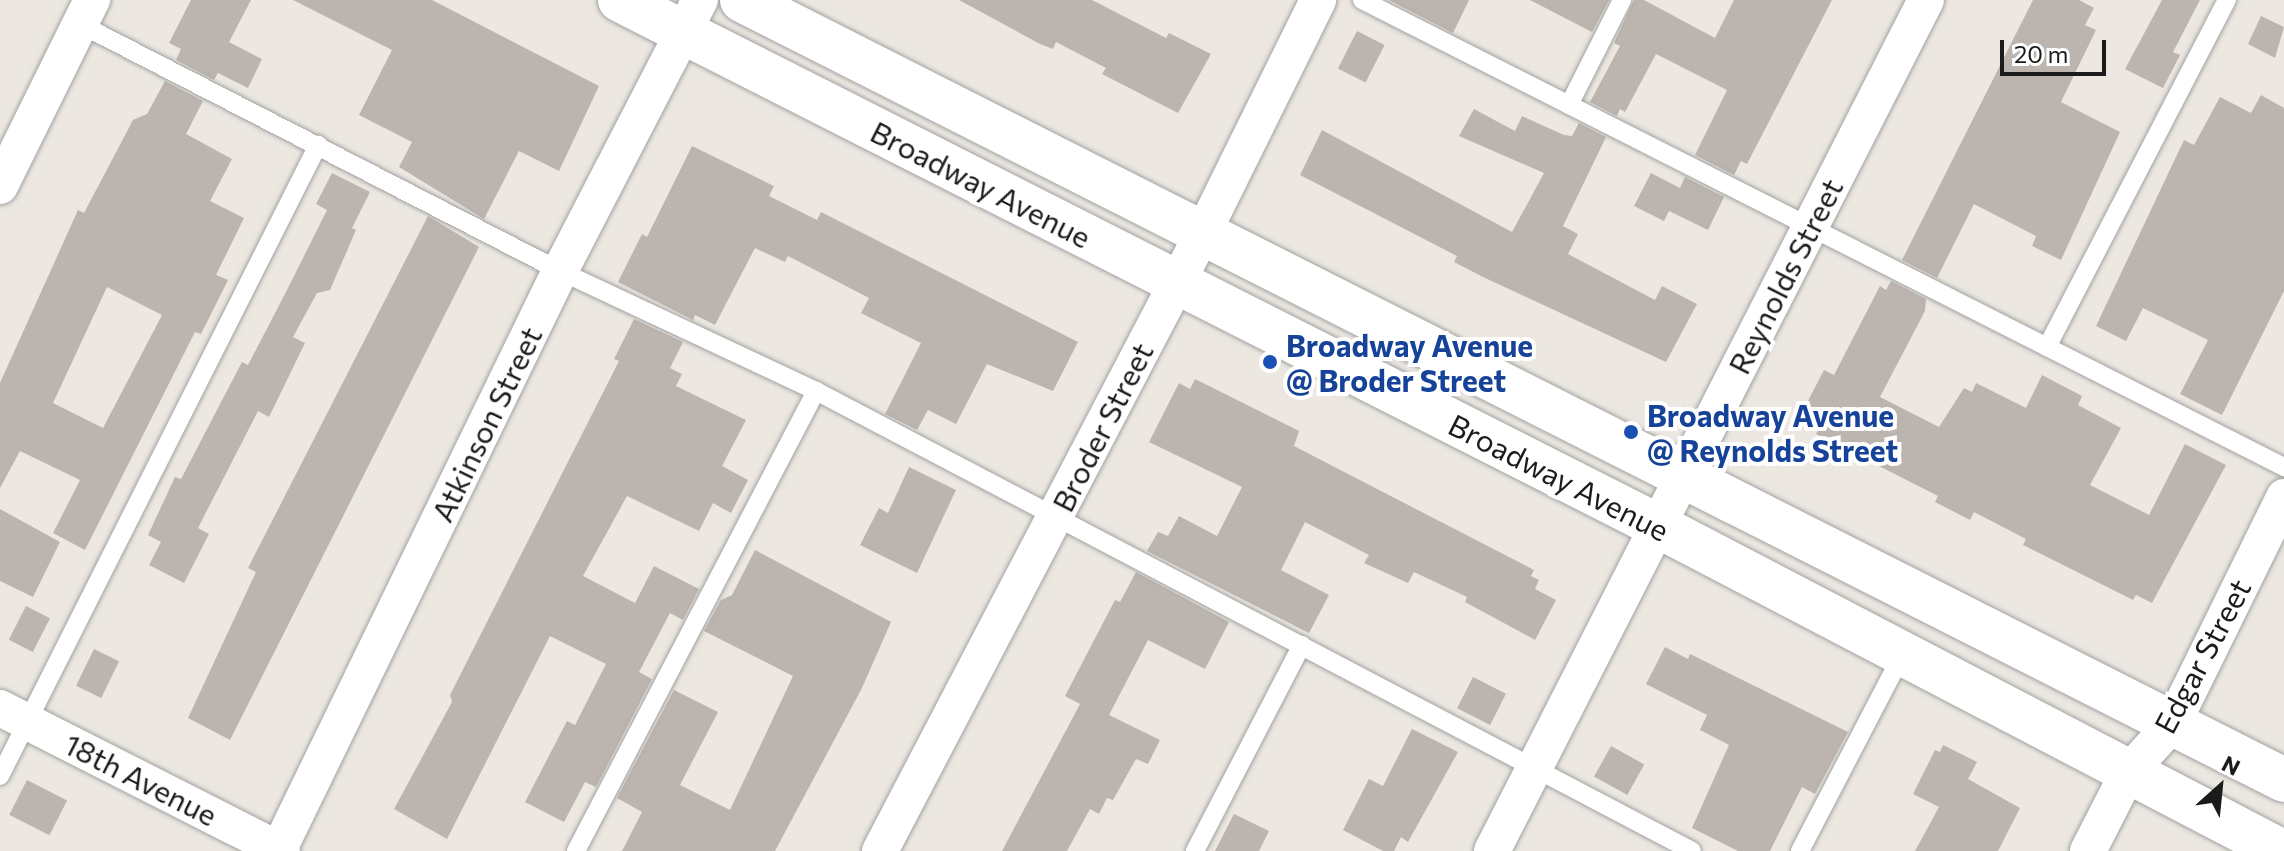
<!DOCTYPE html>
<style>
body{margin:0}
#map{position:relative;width:2284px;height:851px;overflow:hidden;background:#ece8e1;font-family:Commissioner,sans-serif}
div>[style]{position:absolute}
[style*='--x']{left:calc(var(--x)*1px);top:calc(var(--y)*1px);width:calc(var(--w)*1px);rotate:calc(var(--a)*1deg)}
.building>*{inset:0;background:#bcb4ae;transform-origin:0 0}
.roads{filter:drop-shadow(0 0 2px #a2a2a2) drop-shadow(0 0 2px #a2a2a2)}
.service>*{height:18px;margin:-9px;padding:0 9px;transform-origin:9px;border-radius:9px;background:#fff}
.minor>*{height:36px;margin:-18px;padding:0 18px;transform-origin:18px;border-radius:18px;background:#fff}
.tertiary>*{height:44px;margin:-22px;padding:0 22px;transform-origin:22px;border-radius:22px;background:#fff}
.dots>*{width:22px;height:22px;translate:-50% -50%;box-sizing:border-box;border:4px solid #fff;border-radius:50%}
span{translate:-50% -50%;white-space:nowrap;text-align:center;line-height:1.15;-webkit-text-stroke:8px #fff;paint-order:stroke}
.street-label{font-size:30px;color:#1b1b1b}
.transit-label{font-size:30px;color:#164399;font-weight:700}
.left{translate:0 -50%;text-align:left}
.north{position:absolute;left:2180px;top:747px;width:80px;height:80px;-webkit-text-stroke:6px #fff;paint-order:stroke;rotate:27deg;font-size:22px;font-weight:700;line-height:32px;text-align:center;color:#1b1b1b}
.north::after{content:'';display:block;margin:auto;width:28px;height:36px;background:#1b1b1b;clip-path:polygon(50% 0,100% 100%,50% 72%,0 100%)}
.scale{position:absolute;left:2000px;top:40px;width:106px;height:36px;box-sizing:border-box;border:4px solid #1b1b1b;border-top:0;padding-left:10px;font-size:24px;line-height:28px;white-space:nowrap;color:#1b1b1b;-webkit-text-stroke:6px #fff;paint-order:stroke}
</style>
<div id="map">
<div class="building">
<i style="clip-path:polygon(191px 0,251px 0,229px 42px,262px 59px,248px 88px,218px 73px,214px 80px,176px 60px,181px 49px,169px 43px)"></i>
<i style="clip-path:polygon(293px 0,432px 0,599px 86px,559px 171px,519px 151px,484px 219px,399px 167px,412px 142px,359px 115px,392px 50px)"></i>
<i style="clip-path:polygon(959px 0,1092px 0,1166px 38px,1169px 33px,1211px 54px,1178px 113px,1102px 74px,1106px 68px,1056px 42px,1053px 49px,1040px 44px)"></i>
<i style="clip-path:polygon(1389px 0,1469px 0,1453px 33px)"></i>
<i style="clip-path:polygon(1530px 0,1609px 0,1592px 32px)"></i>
<i style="clip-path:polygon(1634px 0,1644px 0,1715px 38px,1734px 0,1832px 0,1747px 164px,1741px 161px,1734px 175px,1695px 155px,1727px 90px,1656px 54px,1625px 112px,1620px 109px,1617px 116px,1590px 102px,1620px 46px,1614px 43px)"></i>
<i style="clip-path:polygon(2033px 0,2079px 0,2094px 8px,2085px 25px,2096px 30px,2061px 102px,2120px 132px,2061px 260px,2032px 246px,2036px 236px,1974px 204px,1937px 278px,1902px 260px)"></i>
<i style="clip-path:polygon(2162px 0,2200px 0,2173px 52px,2180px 55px,2163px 88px,2125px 69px)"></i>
<i style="clip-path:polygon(2261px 16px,2284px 27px,2275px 58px,2248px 44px)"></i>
<i style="left:1357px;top:31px;width:31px;height:42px;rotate:27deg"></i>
<i style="clip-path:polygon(evenodd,165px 81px,203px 101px,186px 134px,232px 159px,210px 201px,244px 218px,216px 275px,228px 280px,201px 334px,195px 332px,85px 550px,53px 533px,80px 480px,20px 451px,0 488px,0 383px,78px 210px,84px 213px,133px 120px,147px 114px,165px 81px,107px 287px,162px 315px,103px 428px,53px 403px,107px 287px)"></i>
<i style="clip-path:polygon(2261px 95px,2284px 108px,2284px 291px,2222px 415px,2180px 394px,2208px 340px,2143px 308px,2126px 341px,2096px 326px,2184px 140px,2194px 145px,2220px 97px,2251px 113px)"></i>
<i style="clip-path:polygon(1474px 109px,1515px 131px,1522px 116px,1564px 135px,1572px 136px,1579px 123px,1606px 137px,1563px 226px,1578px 234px,1568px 254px,1655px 300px,1662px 286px,1697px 304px,1666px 362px,1483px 277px,1454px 262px,1457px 256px,1300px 175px,1322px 130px,1512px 232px,1544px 173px,1459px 136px)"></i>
<i style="clip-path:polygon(692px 146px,774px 186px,769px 196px,817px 220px,821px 212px,1078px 342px,1053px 391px,987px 364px,956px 424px,928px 410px,917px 430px,885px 414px,921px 343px,861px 313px,869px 298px,788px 256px,785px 262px,755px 248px,715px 325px,695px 315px,693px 320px,618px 282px,642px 234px,647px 237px)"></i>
<i style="clip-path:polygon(332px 173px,370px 192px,352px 228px,356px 230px,330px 290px,317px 293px,293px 337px,305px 343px,269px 417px,258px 411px,198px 528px,209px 534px,184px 583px,149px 565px,161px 542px,148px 535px,175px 477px,181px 479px,242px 362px,248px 365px,287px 290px,327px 210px,316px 204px)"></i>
<i style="clip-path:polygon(1651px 173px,1680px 188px,1685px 177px,1724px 197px,1708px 230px,1669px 211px,1664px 221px,1634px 206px)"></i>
<i style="clip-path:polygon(428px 216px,479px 247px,230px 740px,188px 718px,256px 572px,248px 568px)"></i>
<i style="clip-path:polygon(1891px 281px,1926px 299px,1925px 311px,1880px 397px,1939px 427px,1964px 388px,1972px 392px,1976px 383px,2026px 408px,2042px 375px,2082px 396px,2078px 405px,2121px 428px,2090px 485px,2149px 515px,2185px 444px,2226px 465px,2152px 603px,2136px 595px,2133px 600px,2023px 545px,2026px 539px,1974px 512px,1970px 520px,1935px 502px,1938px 496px,1816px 434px,1819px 428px,1799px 418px,1824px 370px,1834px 375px,1880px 286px,1886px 290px)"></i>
<i style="clip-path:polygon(634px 319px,683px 342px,670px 368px,682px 374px,676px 386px,746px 420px,722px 466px,748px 480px,731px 513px,713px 503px,699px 531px,627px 496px,583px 576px,635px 603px,654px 566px,699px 589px,683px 620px,670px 613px,639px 672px,652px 679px,596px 787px,585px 782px,564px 822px,525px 802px,567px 721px,575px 725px,606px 664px,550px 636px,447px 839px,394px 809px,452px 702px,450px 695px,619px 361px,614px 359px)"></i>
<i style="clip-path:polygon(1195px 379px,1299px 431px,1294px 446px,1534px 570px,1531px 576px,1539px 580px,1535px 589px,1556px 600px,1535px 640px,1465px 602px,1467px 597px,1414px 572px,1408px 583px,1364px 563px,1369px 555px,1305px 522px,1281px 570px,1329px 595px,1309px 633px,1147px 551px,1158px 532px,1168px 536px,1179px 516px,1217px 536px,1242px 487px,1149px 442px,1179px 383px,1190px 389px)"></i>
<i style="clip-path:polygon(909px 467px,956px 490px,917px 573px,860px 545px,879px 508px,888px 513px)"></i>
<i style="clip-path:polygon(0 509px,60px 542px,33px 597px,0 581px)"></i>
<i style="clip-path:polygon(755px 550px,891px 622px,862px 688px,775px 851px,622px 851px,642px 812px,617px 798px,674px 690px,718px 712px,680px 785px,730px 810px,793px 676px,704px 631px,721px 600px,732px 595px)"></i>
<i style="clip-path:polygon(1136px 572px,1229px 622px,1205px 669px,1148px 640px,1109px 715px,1160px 740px,1148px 764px,1136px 759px,1113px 800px,1107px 798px,1099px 814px,1090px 809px,1067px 851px,1002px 851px,1080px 704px,1065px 696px,1115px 600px,1120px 602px)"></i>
<i style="left:26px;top:606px;width:27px;height:38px;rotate:27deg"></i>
<i style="clip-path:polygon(1665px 647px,1688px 659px,1690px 654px,1848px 732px,1815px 794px,1802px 787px,1770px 851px,1738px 851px,1692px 828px,1729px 745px,1700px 730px,1707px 715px,1646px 684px)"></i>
<i style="left:94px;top:649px;width:28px;height:41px;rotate:26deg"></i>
<i style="left:1473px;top:677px;width:37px;height:35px;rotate:27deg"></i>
<i style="clip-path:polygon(1412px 729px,1458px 752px,1408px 842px,1401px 837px,1394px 851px,1383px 851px,1343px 830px,1369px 779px,1383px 786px)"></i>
<i style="clip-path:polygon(1943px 745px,1977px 762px,1968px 779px,2020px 808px,1998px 851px,1915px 851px,1939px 807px,1913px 794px,1935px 750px,1940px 752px)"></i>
<i style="left:1611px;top:746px;width:38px;height:35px;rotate:29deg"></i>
<i style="left:27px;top:780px;width:45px;height:39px;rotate:27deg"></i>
<i style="clip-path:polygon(1234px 814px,1269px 831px,1259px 851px,1215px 851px)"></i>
</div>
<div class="roads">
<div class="service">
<i style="--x:1362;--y:0;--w:1034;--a:26.86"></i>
<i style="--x:80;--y:24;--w:540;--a:27.23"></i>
<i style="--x:560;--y:271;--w:283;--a:25.1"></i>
<i style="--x:816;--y:391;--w:989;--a:27.7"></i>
<i style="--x:1569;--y:105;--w:118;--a:-63.2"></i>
<i style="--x:2047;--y:347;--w:391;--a:-62.6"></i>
<i style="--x:0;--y:776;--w:707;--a:-63.25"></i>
<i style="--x:576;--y:851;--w:519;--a:-62.45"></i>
<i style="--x:1195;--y:851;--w:232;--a:-62.6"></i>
<i style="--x:1800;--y:851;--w:219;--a:-62.5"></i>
</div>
<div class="minor">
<i style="--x:0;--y:186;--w:208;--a:-63.7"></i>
<i style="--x:0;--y:708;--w:316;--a:26.9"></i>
<i style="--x:278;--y:851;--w:645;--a:-64.07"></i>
<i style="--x:560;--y:271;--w:305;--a:-62.7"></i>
<i style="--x:880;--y:851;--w:697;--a:-62.41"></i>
<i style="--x:1203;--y:233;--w:260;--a:-63.7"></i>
<i style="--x:1492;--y:851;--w:955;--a:-62.98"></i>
<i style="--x:2088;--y:851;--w:88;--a:-62.9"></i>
<i style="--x:2128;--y:773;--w:67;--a:-48"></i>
<i style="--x:2173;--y:723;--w:252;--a:-63.8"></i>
</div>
<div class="tertiary">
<i style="--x:620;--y:0;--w:1164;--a:26.87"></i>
<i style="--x:1658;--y:526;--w:703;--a:27.55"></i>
<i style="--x:742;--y:0;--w:1728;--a:26.83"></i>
</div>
</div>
<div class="dots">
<i style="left:1270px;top:362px;background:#1a4fb4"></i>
<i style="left:1631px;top:432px;background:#1a4fb4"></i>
</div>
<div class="street-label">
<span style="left:981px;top:184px;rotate:27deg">Broadway Avenue</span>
<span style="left:1785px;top:276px;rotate:-63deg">Reynolds Street</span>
<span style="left:486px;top:424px;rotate:-64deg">Atkinson Street</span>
<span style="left:1102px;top:427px;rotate:-63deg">Broder Street</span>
<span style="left:1559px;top:477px;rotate:27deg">Broadway Avenue</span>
<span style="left:2202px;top:656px;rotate:-62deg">Edgar Street</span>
<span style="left:141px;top:779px;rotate:27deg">18th Avenue</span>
</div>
<div class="transit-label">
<span class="left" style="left:1286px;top:362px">Broadway Avenue<br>@ Broder Street</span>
<span class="left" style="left:1647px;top:432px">Broadway Avenue<br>@ Reynolds Street</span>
</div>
<div class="north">N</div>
<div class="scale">20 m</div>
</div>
